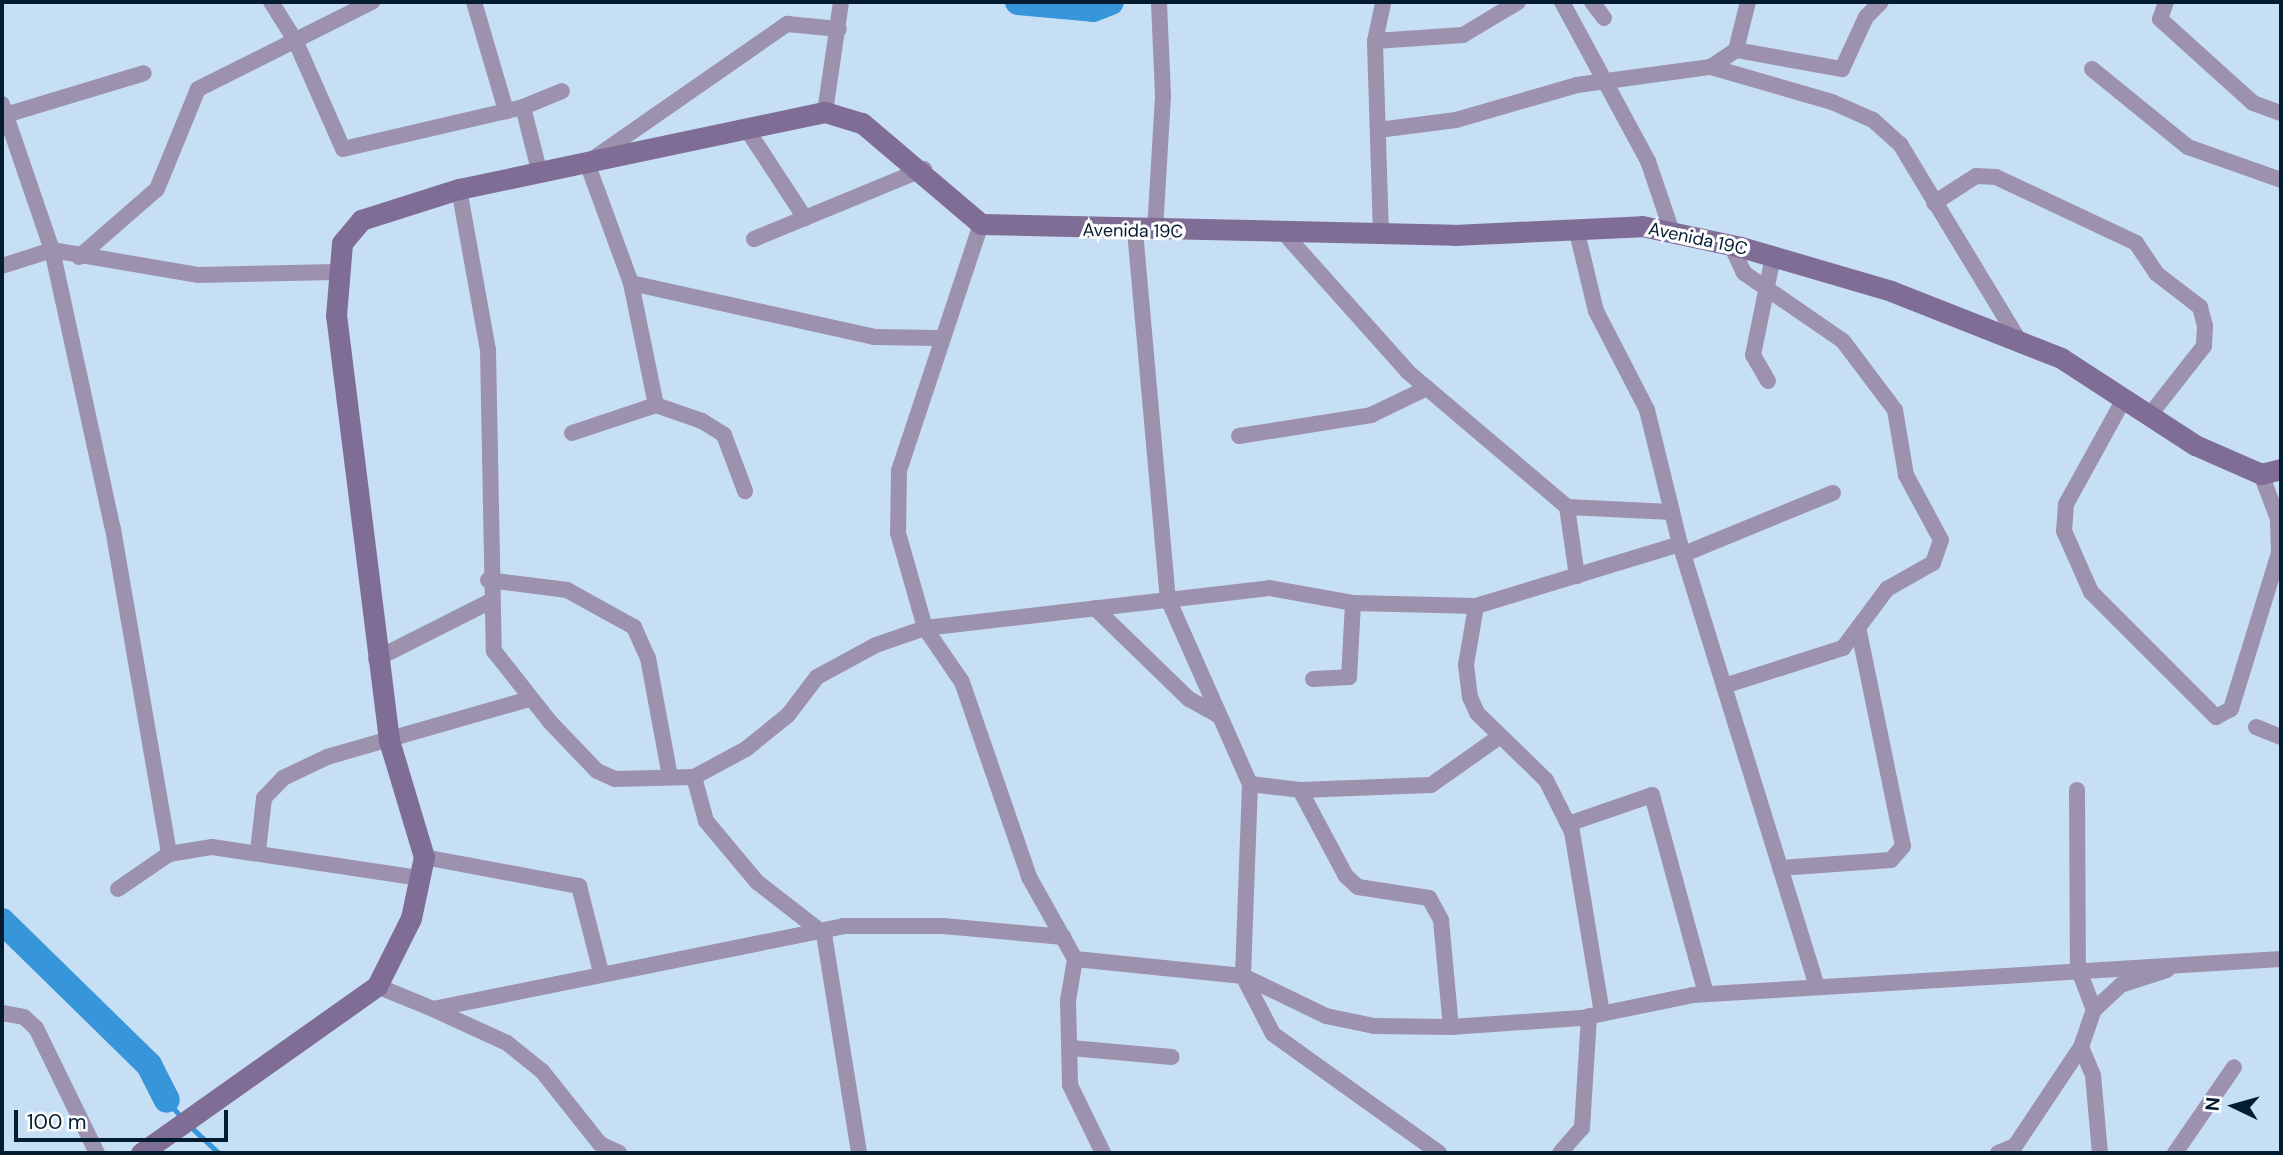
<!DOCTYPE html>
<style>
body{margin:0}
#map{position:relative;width:2283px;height:1155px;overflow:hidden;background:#c7dff4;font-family:"DM Sans",sans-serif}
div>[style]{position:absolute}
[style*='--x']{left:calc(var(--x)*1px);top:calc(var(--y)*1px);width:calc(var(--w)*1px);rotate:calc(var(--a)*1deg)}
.stream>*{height:4.5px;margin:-2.25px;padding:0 2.25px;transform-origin:2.25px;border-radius:2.25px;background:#3795d9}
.river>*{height:26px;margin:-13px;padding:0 13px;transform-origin:13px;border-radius:13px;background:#3795d9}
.street>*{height:16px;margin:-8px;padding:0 8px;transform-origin:8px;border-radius:8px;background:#9d92ae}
.secondary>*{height:21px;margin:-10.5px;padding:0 10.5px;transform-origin:10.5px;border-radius:10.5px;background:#7f6d96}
span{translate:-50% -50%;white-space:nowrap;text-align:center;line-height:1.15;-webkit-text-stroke:6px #fdfdfd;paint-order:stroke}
.street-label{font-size:18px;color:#041c2f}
.frame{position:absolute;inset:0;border:4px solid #041c2f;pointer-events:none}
.north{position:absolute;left:2199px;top:1071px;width:70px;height:70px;-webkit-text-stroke:5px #fdfdfd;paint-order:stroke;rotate:275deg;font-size:19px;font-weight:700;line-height:28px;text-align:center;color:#041c2f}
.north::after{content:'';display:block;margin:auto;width:24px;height:32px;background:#041c2f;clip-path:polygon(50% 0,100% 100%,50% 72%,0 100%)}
.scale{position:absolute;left:14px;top:1110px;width:214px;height:32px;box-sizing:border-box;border:4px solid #041c2f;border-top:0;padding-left:9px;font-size:21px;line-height:24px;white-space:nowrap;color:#041c2f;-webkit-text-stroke:5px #fdfdfd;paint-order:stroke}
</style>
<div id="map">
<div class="stream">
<i style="--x:167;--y:1100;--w:23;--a:50"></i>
<i style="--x:191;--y:1127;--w:38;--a:43"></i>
</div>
<div class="river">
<i style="--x:1018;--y:2;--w:75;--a:5.3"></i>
<i style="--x:1093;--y:9;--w:19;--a:-21"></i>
<i style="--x:2;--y:921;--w:206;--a:44.4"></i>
<i style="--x:149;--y:1065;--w:39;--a:63"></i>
</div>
<div class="street">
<i style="--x:271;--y:2;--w:45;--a:57.7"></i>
<i style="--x:295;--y:40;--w:119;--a:66.2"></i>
<i style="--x:343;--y:149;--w:185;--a:-13.1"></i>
<i style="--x:523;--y:107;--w:42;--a:-22.3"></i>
<i style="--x:474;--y:2;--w:114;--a:73.6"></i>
<i style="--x:1562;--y:2;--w:181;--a:61.6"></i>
<i style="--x:1648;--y:161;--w:75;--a:71.3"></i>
<i style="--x:1592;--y:2;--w:20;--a:53"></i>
<i style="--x:2166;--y:2;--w:18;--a:109"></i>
<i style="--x:2160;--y:19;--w:125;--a:42.1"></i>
<i style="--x:2253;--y:103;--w:30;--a:20"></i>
<i style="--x:1375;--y:41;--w:88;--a:-3.9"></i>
<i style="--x:1463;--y:35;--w:64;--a:-31"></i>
<i style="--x:1736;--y:50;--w:49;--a:-76"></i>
<i style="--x:1711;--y:67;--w:30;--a:-34"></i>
<i style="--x:1736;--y:50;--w:108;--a:10.2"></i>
<i style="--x:1842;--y:69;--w:57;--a:-65.2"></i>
<i style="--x:1866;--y:17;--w:21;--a:-45"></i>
<i style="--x:2092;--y:69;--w:124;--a:39.1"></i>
<i style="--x:2188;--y:147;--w:99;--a:19.5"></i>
<i style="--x:2;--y:104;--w:154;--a:71.1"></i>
<i style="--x:52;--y:250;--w:286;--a:77.7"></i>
<i style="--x:113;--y:529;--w:330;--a:80.2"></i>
<i style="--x:523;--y:107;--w:69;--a:75.8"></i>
<i style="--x:825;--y:112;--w:111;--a:-81.7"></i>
<i style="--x:2;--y:116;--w:148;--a:-16.8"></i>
<i style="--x:746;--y:128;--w:108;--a:56.8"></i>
<i style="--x:1378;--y:130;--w:79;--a:-7.3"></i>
<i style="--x:1456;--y:120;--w:126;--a:-16.1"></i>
<i style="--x:1577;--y:85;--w:135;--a:-7.7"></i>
<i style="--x:1711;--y:67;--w:126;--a:16.1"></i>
<i style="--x:1832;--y:102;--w:45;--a:23.7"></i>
<i style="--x:1873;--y:120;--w:36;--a:42"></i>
<i style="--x:1900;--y:144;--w:232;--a:58.8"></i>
<i style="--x:459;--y:189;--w:164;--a:79.8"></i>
<i style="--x:488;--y:350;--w:301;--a:88.9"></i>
<i style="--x:494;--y:651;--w:90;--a:51.7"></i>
<i style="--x:550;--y:722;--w:68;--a:46.2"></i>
<i style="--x:597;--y:771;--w:20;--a:24"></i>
<i style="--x:615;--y:779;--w:79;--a:-1.5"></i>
<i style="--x:694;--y:777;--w:59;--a:-28.3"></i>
<i style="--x:746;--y:749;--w:54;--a:-39"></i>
<i style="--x:788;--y:715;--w:48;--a:-52.7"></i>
<i style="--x:817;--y:677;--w:67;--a:-28.5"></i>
<i style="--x:876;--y:645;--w:52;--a:-19.1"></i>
<i style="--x:925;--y:628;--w:347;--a:-6.6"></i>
<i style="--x:1270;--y:588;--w:84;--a:10.2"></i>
<i style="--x:1353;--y:603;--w:123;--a:1.4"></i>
<i style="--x:1476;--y:606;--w:213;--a:-16.9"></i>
<i style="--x:1934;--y:203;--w:50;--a:-32.7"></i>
<i style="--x:1976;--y:176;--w:20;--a:3"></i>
<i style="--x:1996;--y:177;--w:155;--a:25.2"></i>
<i style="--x:2136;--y:243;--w:37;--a:56"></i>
<i style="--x:2157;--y:274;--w:54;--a:37.5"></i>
<i style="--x:2200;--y:307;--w:20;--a:75"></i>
<i style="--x:2205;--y:326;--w:20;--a:93"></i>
<i style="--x:2204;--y:346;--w:89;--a:128.2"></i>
<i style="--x:981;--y:224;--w:260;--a:108.4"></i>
<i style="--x:899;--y:471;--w:62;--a:90.9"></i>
<i style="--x:898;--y:533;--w:99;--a:74.1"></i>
<i style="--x:925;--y:628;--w:65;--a:55.6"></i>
<i style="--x:962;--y:682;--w:206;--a:71"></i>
<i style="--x:1029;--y:877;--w:94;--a:60.7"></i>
<i style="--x:1075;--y:959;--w:43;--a:99.5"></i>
<i style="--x:1068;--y:1001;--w:84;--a:88.6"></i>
<i style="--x:1070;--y:1085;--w:76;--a:64.1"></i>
<i style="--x:1576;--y:228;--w:85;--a:76.5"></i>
<i style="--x:1596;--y:311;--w:111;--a:62.7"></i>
<i style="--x:1647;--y:410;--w:138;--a:76.2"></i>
<i style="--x:1680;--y:544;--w:464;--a:72.8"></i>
<i style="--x:1135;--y:231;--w:369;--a:84.9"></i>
<i style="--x:1168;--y:599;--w:202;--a:66.1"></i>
<i style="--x:1250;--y:784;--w:192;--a:92.1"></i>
<i style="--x:1243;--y:976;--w:65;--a:62.7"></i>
<i style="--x:1273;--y:1034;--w:204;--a:35.6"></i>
<i style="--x:1155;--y:231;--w:136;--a:-86.6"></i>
<i style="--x:1163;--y:95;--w:93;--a:-92.5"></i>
<i style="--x:1283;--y:232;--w:188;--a:48.2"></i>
<i style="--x:1408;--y:372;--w:209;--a:40.3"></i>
<i style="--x:1567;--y:507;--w:105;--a:2.7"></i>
<i style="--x:1381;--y:234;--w:193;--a:-91.8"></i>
<i style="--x:1375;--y:41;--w:40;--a:-78"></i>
<i style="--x:754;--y:239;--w:184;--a:-22.4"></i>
<i style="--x:79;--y:257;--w:103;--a:-41.1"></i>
<i style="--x:157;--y:189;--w:108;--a:-67.7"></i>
<i style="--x:198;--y:89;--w:195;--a:-26.6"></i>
<i style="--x:2;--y:266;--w:52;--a:-17.7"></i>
<i style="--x:52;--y:250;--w:149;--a:9.7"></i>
<i style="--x:199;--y:275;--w:136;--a:-1.3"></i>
<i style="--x:631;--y:283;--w:249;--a:12.5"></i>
<i style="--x:874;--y:337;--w:64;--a:0.9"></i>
<i style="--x:1768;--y:381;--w:30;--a:-120"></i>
<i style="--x:1753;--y:355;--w:100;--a:-78.5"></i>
<i style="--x:2124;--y:399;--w:120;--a:118.9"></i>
<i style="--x:2066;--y:504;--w:27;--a:94"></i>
<i style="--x:2064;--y:531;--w:67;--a:66.1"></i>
<i style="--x:2091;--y:592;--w:177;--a:45"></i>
<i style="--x:2216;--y:717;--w:17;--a:-28"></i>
<i style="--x:2231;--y:709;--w:163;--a:-72.9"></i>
<i style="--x:2279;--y:553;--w:34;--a:-92"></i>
<i style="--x:2278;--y:519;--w:48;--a:-110.7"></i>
<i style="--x:656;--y:405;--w:125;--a:-101.6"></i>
<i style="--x:631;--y:283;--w:128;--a:-110.1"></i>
<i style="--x:587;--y:163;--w:244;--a:-34.8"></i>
<i style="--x:787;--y:24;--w:52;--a:5.5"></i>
<i style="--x:572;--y:433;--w:89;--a:-18.4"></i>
<i style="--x:656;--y:405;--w:49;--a:19.2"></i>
<i style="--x:702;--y:421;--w:26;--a:32"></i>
<i style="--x:724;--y:435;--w:60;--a:69.4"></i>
<i style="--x:1239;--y:436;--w:134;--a:-9"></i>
<i style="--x:1371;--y:415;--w:62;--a:-25.7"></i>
<i style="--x:1567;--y:507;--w:70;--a:81.8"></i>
<i style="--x:1684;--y:554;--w:161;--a:-22.3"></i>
<i style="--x:488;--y:580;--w:80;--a:7.2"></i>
<i style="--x:567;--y:590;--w:77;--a:28.9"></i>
<i style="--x:634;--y:627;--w:34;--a:66"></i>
<i style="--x:648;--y:658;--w:121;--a:79.5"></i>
<i style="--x:1476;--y:606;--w:60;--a:99.6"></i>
<i style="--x:1466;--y:665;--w:32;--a:83"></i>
<i style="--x:1470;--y:697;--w:17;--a:66"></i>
<i style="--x:1477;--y:713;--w:96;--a:44.2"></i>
<i style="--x:1546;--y:780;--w:58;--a:63.4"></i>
<i style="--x:1572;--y:832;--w:184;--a:80.6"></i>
<i style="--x:1095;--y:608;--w:131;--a:44.1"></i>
<i style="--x:1189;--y:699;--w:35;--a:29"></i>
<i style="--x:376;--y:659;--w:127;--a:-26.8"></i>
<i style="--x:1313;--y:679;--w:36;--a:-3"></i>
<i style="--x:1349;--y:677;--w:74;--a:-86.9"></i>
<i style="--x:1724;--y:686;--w:125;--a:-17.7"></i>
<i style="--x:1843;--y:648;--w:74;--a:-53.3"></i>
<i style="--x:1887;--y:589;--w:53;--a:-29.5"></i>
<i style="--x:1933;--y:563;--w:24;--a:-71"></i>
<i style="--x:1941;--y:540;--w:74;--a:-118.3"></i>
<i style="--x:1906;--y:475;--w:66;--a:-99.6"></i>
<i style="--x:1895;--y:410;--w:86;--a:-127"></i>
<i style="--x:1843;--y:341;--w:120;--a:-145.5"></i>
<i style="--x:1744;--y:273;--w:31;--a:-115"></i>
<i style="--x:2256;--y:727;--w:27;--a:22"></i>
<i style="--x:694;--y:777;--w:46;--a:74.7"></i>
<i style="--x:706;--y:821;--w:80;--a:50.1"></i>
<i style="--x:757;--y:882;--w:85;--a:37.8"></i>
<i style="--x:824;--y:934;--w:222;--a:80.9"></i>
<i style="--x:1250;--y:784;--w:50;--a:6.8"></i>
<i style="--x:1300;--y:790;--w:131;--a:-2.2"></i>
<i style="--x:1431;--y:785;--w:83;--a:-35.2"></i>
<i style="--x:1300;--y:790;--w:98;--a:61.9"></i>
<i style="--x:1346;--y:876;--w:16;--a:43"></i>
<i style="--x:1358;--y:887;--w:72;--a:8.8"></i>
<i style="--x:1429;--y:898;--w:25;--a:61"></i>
<i style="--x:1441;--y:920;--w:107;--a:84.7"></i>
<i style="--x:2077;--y:790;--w:178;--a:89.7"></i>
<i style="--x:2078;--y:968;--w:45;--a:69.1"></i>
<i style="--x:1568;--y:824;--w:89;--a:-19"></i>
<i style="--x:1652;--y:795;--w:206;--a:74.8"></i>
<i style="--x:258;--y:851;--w:53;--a:-83.5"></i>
<i style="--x:264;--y:798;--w:28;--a:-46"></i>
<i style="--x:283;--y:778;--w:49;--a:-25.5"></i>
<i style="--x:327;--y:757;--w:210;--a:-16"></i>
<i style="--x:424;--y:857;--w:158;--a:10.6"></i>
<i style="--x:579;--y:886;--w:89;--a:75.7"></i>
<i style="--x:1780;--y:868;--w:111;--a:-4.1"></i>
<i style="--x:1891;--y:860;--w:18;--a:-49"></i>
<i style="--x:1903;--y:846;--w:218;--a:-101.6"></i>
<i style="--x:118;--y:889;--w:62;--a:-34.5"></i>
<i style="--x:169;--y:854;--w:44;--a:-9.2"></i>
<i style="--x:212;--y:847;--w:209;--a:8.5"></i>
<i style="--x:1075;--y:959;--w:169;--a:5.8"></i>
<i style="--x:1243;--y:976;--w:92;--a:25.7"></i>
<i style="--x:1326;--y:1016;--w:49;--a:11.8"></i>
<i style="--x:1374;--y:1026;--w:77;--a:0.7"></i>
<i style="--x:1451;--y:1027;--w:130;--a:-4"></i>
<i style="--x:1581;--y:1018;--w:114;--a:-11.6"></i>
<i style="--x:1693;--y:995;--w:589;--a:-3.5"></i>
<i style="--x:377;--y:986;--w:61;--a:22.3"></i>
<i style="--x:433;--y:1009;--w:418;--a:-11.4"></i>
<i style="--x:843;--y:926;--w:100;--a:0"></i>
<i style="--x:943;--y:926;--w:121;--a:5.2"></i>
<i style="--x:435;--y:1010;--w:79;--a:24.6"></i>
<i style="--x:507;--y:1043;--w:45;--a:38.7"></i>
<i style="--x:542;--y:1071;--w:93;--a:51.5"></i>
<i style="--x:600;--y:1144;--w:21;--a:25"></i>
<i style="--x:2;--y:1013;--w:22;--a:10"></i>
<i style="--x:24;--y:1017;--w:16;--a:43"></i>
<i style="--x:36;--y:1028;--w:139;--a:64"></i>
<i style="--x:2081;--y:1047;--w:30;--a:67"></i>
<i style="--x:2093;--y:1075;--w:78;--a:84.9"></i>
<i style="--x:1071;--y:1048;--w:101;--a:5.1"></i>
<i style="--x:1560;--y:1153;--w:33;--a:-49"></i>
<i style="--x:1582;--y:1128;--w:112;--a:-86.4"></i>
<i style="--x:1998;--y:1153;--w:18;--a:-22"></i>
<i style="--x:2015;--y:1146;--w:119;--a:-56.3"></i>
<i style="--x:2081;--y:1047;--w:39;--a:-71"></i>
<i style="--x:2094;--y:1010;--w:37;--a:-43"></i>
<i style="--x:2121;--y:985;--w:48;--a:-18.1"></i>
<i style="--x:2175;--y:1153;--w:104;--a:-55.5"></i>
</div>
<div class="secondary">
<i style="--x:141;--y:1153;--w:289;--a:-35.3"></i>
<i style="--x:377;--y:986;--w:76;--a:-63.4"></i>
<i style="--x:411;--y:918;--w:62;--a:-78"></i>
<i style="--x:424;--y:857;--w:122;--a:-106.7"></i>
<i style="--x:389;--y:740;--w:427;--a:-97.1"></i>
<i style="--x:336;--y:316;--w:73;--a:-85.3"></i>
<i style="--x:342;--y:243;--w:30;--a:-50"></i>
<i style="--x:361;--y:220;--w:103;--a:-17.6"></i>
<i style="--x:459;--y:189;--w:374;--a:-11.9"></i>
<i style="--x:825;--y:112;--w:39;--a:17"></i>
<i style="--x:862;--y:123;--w:156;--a:40.3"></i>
<i style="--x:981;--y:224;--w:473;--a:1.3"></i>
<i style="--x:1454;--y:235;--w:188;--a:-2.7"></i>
<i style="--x:1642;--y:226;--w:101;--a:12"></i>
<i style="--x:1741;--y:247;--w:156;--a:16.3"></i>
<i style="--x:1891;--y:291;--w:183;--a:21.5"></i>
<i style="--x:2061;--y:358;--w:160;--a:33"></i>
<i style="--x:2195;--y:445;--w:72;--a:23.7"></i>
<i style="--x:2261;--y:474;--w:21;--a:-14"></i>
</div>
<div class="street-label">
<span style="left:1133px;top:231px;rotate:1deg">Avenida 19C</span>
<span style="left:1698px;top:239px;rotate:12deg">Avenida 19C</span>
</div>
<div class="frame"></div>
<div class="north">N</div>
<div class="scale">100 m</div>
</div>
